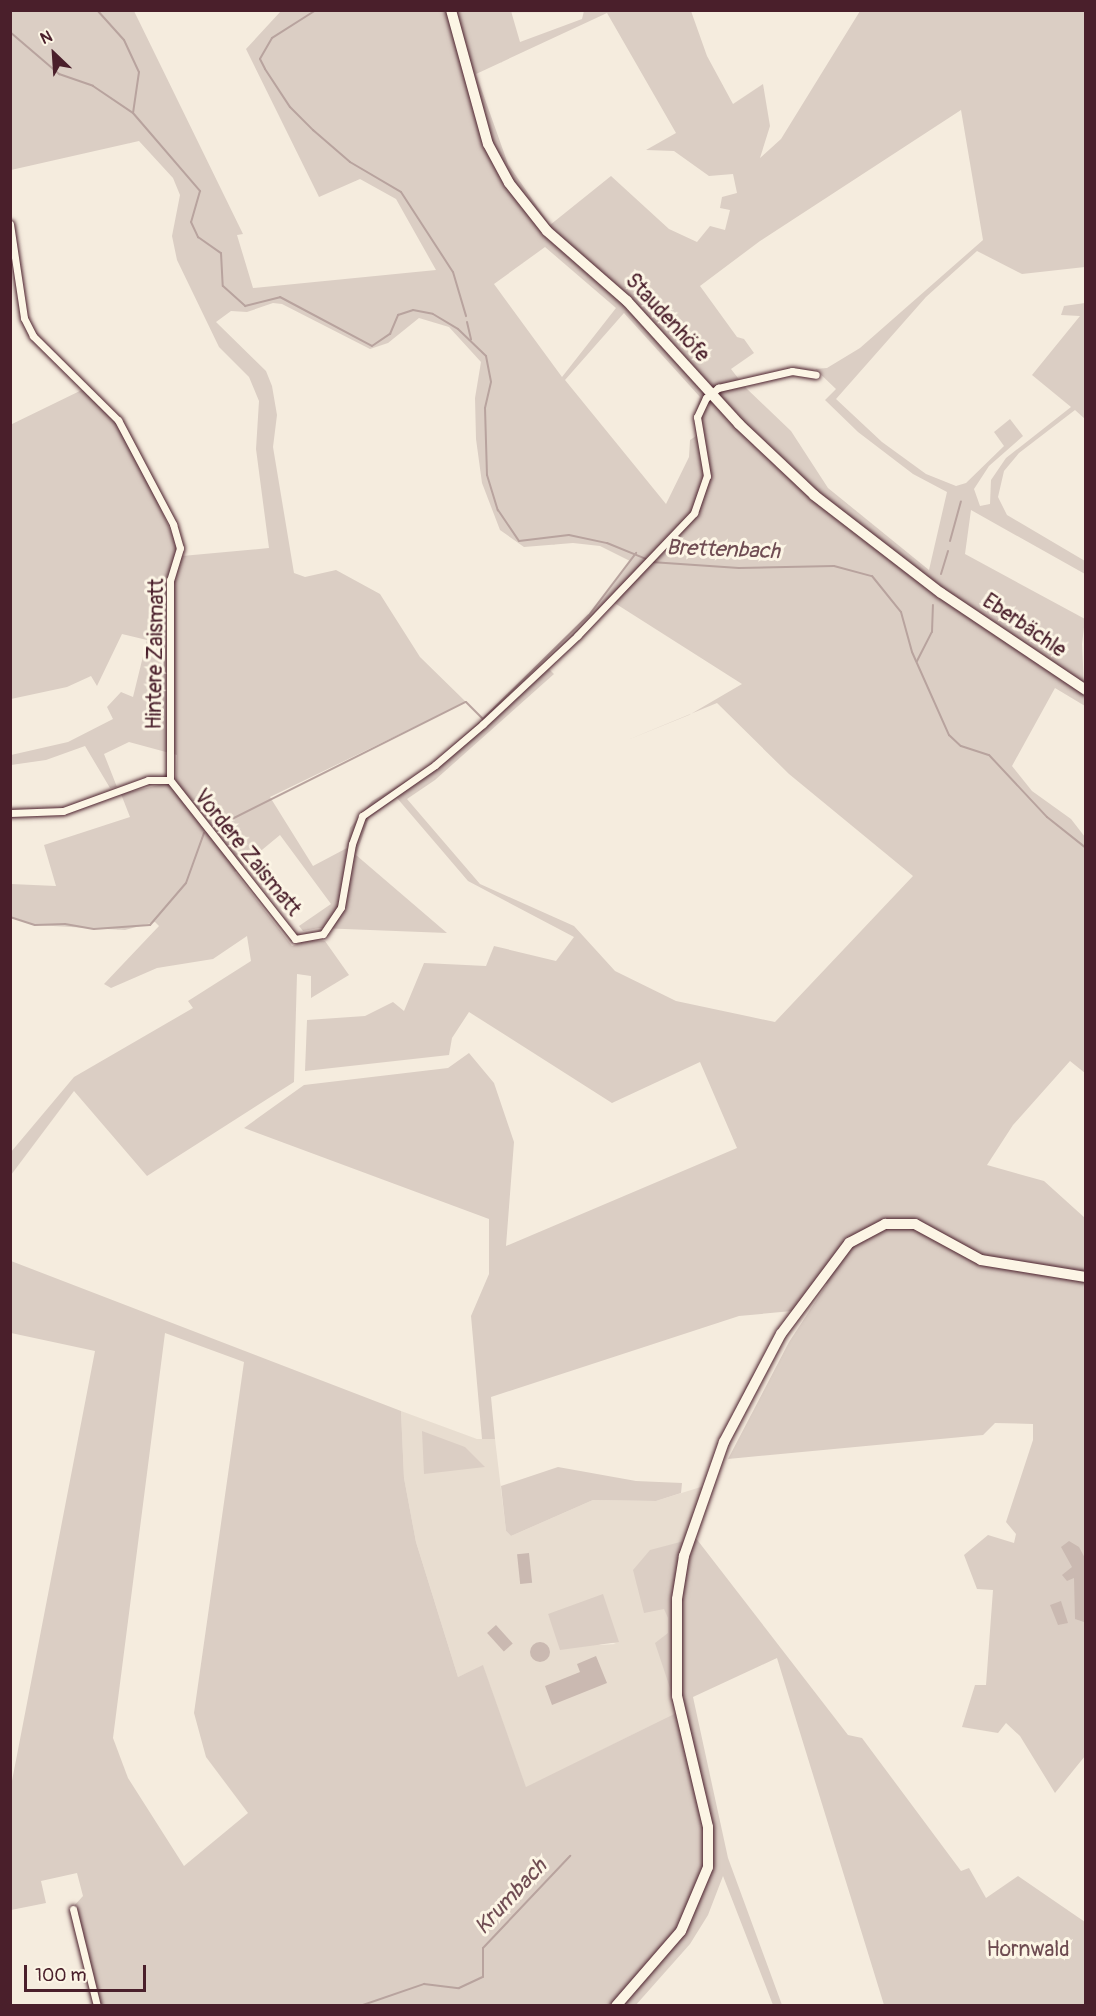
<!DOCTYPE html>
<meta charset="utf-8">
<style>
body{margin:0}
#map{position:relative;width:1096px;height:2016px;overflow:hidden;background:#f5ecde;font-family:Pangolin,sans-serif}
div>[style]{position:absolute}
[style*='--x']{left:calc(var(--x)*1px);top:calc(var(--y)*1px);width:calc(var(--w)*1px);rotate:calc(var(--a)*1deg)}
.built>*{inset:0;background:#e8ddd0}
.green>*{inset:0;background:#dbcec4}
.stream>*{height:2px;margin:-1px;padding:0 1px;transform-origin:1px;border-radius:1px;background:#b8a39e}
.building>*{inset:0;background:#cab9b1;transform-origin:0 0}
.round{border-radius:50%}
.roads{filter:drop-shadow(0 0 2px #4a1f2b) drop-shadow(0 0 2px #4a1f2b)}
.street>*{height:7px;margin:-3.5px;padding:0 3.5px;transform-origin:3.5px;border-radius:3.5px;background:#fcf5e5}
.secondary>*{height:10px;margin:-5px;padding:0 5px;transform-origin:5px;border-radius:5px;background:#fcf5e5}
span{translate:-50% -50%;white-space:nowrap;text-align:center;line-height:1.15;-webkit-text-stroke:6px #fcf5e5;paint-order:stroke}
.street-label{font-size:21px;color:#4a1f2b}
.park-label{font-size:21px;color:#6e4b51}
.water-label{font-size:22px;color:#704d53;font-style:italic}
.frame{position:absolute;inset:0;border:12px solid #4a1f2b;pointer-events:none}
.north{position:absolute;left:24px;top:24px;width:60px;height:60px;-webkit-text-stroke:4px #fcf5e5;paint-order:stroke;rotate:335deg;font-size:16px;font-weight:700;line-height:24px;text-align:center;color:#4a1f2b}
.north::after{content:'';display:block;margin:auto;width:21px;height:27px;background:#4a1f2b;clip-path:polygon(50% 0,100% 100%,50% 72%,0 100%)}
.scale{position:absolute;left:24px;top:1965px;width:122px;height:27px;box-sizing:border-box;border:3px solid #4a1f2b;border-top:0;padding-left:8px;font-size:18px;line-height:21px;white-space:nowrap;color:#4a1f2b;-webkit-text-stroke:4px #fcf5e5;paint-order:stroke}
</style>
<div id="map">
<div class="built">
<i style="clip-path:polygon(evenodd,401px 1411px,477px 1439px,495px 1439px,506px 1531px,511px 1536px,593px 1500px,656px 1501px,704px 1486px,685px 1541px,678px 1712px,526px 1788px,483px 1666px,458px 1677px,416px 1542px,404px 1478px,401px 1411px,548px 1614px,616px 1644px,601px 1645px,554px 1629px,548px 1614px)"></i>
</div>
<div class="green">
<i style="clip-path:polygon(evenodd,11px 11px,134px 11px,243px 234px,237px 235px,253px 288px,436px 270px,396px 199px,360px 179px,319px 197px,246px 49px,281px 11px,511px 11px,520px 42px,582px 19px,584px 11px,691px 11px,707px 56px,733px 104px,763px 84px,770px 126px,760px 158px,781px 139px,860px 11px,1085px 11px,1085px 267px,1022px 274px,977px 251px,926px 297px,836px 399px,882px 442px,926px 474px,956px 486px,966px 483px,1004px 446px,994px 432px,1010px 419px,1023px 436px,989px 466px,974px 489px,980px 506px,990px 504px,991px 480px,1006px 458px,1071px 407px,1032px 375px,1080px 316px,1061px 315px,1064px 306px,1085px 303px,1085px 419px,1075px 410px,1019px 453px,1004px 471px,998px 497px,1007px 515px,1085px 561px,1085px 574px,971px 510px,965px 554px,1085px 619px,1082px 644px,1085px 706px,1055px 688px,1012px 766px,1032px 791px,1071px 819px,1085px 837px,1085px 1073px,1070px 1061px,1013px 1125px,987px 1165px,1044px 1181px,1085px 1218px,1085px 1756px,1055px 1793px,1020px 1736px,1006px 1723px,998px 1733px,962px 1727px,975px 1685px,986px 1685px,993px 1590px,977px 1589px,964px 1555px,988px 1535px,1014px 1543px,1016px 1534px,1006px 1522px,1033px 1440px,1033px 1424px,995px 1423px,983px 1435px,728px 1459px,789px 1342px,827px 1284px,820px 1281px,783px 1337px,726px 1444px,695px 1537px,848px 1735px,862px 1738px,961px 1871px,969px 1868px,986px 1898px,1018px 1876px,1085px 1922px,1085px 2005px,884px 2005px,777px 1658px,693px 1697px,728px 1858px,782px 2005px,773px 2005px,723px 1876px,708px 1915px,690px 1944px,635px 2006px,95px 2005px,72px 1908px,83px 1896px,77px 1873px,41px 1881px,46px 1903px,11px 1910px,11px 1786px,95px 1351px,11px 1333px,11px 1261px,401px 1411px,404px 1478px,416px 1542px,458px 1677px,483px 1665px,526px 1787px,678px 1712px,655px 1643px,668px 1633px,668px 1618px,664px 1609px,644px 1613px,633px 1570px,650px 1550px,684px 1541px,746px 1386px,792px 1311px,739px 1316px,491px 1397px,495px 1439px,482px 1439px,471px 1316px,489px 1274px,489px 1219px,244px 1128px,304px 1085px,448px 1068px,469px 1053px,494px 1083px,514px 1142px,506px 1246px,737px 1148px,700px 1062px,612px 1103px,469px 1012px,452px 1038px,449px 1055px,305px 1071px,307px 1020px,365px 1016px,393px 1002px,404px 1011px,424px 963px,486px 966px,494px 946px,556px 961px,574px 937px,468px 881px,397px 798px,369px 818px,356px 855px,447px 933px,319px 928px,303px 931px,299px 926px,331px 904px,280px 835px,235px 872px,292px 946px,307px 940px,325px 941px,349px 975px,311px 998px,311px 976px,297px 974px,294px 1082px,147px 1176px,74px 1091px,11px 1175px,11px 1152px,74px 1077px,193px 1008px,188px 1001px,251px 961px,247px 936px,213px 959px,157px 968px,111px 988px,104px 984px,159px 926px,155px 922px,125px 930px,35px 925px,11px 917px,11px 884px,56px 886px,44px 845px,130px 817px,121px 794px,176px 781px,177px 755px,129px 742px,104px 754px,117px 787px,110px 788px,85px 746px,46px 760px,11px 765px,11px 755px,68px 742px,113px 719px,107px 707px,121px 692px,133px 697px,147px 640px,122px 634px,97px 686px,91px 676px,67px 687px,11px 699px,10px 425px,88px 387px,121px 421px,182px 556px,269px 548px,256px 449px,259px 401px,249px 377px,219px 347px,177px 260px,172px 236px,180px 195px,173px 178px,139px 141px,11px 170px,11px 11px,607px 13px,676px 133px,646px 150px,674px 151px,709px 176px,733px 174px,737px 193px,722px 197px,720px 208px,730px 210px,725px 230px,710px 226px,697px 242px,669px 229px,611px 176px,550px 225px,508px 164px,476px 74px,607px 13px,11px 11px,961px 110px,983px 240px,860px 348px,827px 368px,815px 369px,836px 389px,825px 400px,858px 432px,913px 474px,947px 492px,929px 570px,828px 488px,791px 431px,745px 387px,731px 369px,754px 353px,744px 339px,737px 337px,700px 286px,760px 241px,961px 110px,11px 11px,545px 247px,616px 308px,562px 377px,494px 284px,545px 247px,11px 11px,273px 303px,282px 304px,370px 349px,388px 343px,419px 318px,449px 327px,481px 362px,475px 398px,476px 439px,482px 483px,500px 530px,524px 547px,573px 543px,600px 546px,630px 561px,589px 615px,479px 722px,425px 770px,372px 801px,350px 828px,347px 848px,313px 866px,270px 797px,466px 702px,420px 657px,380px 594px,336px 570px,305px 577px,294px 573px,273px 447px,277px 415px,272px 386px,266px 371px,216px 322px,231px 311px,247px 312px,273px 303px,11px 11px,624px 313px,700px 397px,694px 418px,696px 436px,690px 440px,689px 457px,666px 504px,565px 380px,624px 313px,11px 11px,613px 602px,742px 684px,689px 715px,625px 741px,717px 703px,789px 774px,913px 876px,775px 1022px,676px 1001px,615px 971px,574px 926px,480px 884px,407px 799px,435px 780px,554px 674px,549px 669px,613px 602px,11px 11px,165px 1333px,244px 1362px,194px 1713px,206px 1757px,248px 1813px,184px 1866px,128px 1778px,113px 1738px,165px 1333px)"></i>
<i style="clip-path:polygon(422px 1431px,465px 1447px,485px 1467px,424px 1474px)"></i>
<i style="clip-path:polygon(558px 1467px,636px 1481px,682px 1483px,681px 1493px,656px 1501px,593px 1500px,511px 1536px,506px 1531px,501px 1486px)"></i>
<i style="clip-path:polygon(603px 1594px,619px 1642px,560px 1650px,548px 1614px)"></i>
</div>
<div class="stream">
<i style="--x:97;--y:10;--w:40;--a:48"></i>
<i style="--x:124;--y:40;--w:35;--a:65"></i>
<i style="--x:139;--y:72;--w:41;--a:98.3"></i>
<i style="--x:133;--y:113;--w:103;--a:49.3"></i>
<i style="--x:200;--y:191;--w:32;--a:106"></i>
<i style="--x:191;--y:222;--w:17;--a:65"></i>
<i style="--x:198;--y:237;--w:28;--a:35"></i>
<i style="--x:221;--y:253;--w:33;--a:87"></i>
<i style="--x:223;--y:286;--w:30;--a:42"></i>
<i style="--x:245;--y:306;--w:36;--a:-14"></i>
<i style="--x:280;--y:297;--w:104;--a:28"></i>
<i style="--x:372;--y:346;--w:22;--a:-34"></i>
<i style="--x:390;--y:334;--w:21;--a:-67"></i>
<i style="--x:398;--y:315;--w:16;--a:-18"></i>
<i style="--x:413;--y:310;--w:20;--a:11"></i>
<i style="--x:433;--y:314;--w:29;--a:31"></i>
<i style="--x:458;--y:329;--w:39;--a:44"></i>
<i style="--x:486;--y:356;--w:26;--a:79"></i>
<i style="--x:491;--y:382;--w:27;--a:103"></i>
<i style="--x:485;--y:408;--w:67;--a:88.3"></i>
<i style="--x:487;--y:475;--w:37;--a:73"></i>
<i style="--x:498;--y:510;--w:37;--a:56"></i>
<i style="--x:519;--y:541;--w:50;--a:-6.8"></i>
<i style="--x:569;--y:535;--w:39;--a:12"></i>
<i style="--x:607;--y:543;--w:42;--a:22.3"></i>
<i style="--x:316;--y:10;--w:52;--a:147.5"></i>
<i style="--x:272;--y:38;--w:24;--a:120"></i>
<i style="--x:260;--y:59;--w:11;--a:63"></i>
<i style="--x:265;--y:69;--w:45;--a:56.7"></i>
<i style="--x:290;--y:107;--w:33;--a:45"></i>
<i style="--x:313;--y:130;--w:49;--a:40.9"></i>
<i style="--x:350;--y:162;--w:59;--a:30.5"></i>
<i style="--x:401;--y:192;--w:95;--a:57"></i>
<i style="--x:453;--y:272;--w:46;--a:73.5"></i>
<i style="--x:10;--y:32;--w:65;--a:40.6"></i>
<i style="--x:59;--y:74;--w:36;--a:19"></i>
<i style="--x:93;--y:86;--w:48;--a:34"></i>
<i style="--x:467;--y:322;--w:18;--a:77"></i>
<i style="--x:950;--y:541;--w:41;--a:-74.6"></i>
<i style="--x:651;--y:562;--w:88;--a:3.9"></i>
<i style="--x:739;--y:568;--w:95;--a:-1.2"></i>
<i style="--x:834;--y:566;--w:39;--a:15"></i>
<i style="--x:872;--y:576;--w:46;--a:51.1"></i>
<i style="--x:901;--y:612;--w:41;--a:74.6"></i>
<i style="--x:912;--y:652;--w:91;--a:66"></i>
<i style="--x:949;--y:735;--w:16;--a:43"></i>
<i style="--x:961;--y:746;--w:29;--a:18"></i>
<i style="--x:989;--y:755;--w:85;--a:46.9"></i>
<i style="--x:1047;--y:817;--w:50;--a:38.5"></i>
<i style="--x:941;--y:574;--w:24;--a:-73"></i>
<i style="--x:917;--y:661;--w:33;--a:-63"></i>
<i style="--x:932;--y:632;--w:27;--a:-88"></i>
<i style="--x:218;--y:826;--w:277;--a:-26.6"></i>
<i style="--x:466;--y:702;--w:24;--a:45"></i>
<i style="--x:483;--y:719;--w:148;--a:-44.5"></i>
<i style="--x:589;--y:615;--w:78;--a:-52.8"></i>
<i style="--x:10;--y:917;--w:26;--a:18"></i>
<i style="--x:35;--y:925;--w:30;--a:-2"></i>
<i style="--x:65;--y:924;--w:29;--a:10"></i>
<i style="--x:94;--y:929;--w:56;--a:-4.1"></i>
<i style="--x:150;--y:925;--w:55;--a:-49.4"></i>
<i style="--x:186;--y:883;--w:53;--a:-70.2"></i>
<i style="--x:1086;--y:929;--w:3;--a:90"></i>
<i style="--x:360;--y:2006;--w:68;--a:-19"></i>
<i style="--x:424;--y:1984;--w:35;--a:7"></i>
<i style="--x:459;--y:1988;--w:26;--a:-25"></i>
<i style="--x:483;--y:1977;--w:29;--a:-90"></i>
<i style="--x:483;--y:1948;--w:127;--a:-46.6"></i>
</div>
<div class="building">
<i style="clip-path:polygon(1069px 1541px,1079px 1547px,1086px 1560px,1084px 1622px,1075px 1619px,1074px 1578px,1067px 1581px,1062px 1575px,1072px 1567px,1061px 1547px)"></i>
<i style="left:529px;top:1553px;width:30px;height:12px;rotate:84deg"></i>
<i style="clip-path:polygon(1061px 1601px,1068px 1623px,1058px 1625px,1050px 1605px)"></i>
<i style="left:496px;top:1625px;width:25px;height:12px;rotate:48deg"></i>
<i class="round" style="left:530px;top:1642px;width:20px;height:20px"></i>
<i style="clip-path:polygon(596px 1656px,607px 1683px,552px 1705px,545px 1686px,580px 1672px,577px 1664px)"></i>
</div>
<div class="roads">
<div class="street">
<i style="--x:10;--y:224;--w:95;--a:81.5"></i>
<i style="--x:24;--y:318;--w:20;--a:63"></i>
<i style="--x:33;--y:336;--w:120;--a:44.7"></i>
<i style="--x:118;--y:420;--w:118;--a:62.1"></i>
<i style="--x:173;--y:524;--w:25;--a:74"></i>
<i style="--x:180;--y:548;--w:34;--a:107"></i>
<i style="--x:170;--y:580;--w:200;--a:90"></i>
<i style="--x:170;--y:780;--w:202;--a:51.8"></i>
<i style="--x:295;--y:939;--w:28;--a:-10"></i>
<i style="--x:323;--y:934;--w:32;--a:-56"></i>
<i style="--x:341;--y:907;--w:64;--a:-80.1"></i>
<i style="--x:352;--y:844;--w:30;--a:-70"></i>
<i style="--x:362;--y:816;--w:89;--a:-34.9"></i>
<i style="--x:435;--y:765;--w:63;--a:-40.5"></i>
<i style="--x:483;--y:724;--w:129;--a:-43.1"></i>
<i style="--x:577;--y:636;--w:170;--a:-46.4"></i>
<i style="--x:694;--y:513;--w:39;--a:-71"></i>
<i style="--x:707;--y:476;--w:60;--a:-99.6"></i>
<i style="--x:697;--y:417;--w:21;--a:-65"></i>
<i style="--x:706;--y:398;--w:16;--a:-40"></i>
<i style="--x:718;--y:388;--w:76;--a:-12.9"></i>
<i style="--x:792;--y:371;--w:24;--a:9"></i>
<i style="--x:10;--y:813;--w:53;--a:-2.2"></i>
<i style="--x:63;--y:811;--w:90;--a:-20"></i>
<i style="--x:148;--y:780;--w:22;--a:0"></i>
<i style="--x:73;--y:1909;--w:100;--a:76.1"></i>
</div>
<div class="secondary">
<i style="--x:451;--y:10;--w:139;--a:74.6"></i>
<i style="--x:488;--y:144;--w:44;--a:61.7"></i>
<i style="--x:509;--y:183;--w:61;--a:51.6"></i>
<i style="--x:547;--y:231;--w:106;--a:41.2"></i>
<i style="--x:627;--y:301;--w:166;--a:47.7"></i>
<i style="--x:739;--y:424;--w:103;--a:43.4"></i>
<i style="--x:814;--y:495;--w:160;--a:37.7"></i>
<i style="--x:941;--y:593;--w:174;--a:33.8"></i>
<i style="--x:616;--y:2006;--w:99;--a:-49.1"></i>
<i style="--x:681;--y:1931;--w:69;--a:-67.1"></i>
<i style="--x:708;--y:1867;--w:40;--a:-90"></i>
<i style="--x:708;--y:1827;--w:135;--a:-103.3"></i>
<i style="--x:677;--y:1696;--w:97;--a:-90"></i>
<i style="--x:677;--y:1599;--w:44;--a:-80.8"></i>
<i style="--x:684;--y:1556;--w:121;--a:-70.7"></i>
<i style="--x:724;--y:1442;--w:122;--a:-62.2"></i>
<i style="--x:781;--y:1334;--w:114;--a:-53.2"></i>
<i style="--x:849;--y:1243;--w:41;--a:-27.8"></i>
<i style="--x:885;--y:1224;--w:30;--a:0"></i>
<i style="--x:915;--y:1224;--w:75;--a:28.6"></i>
<i style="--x:981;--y:1260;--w:106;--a:9.2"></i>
</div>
</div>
<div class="street-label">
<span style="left:667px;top:318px;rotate:47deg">Staudenhöfe</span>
<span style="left:1024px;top:626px;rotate:34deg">Eberbächle</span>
<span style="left:156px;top:654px;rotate:-89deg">Hintere Zaismatt</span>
<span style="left:247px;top:853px;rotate:51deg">Vordere Zaismatt</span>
</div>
<div class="park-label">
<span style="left:1028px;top:1950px">Hornwald</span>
</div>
<div class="water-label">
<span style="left:723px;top:550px;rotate:2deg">Brettenbach</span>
<span style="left:511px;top:1897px;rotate:-47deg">Krumbach</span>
</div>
<div class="frame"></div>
<div class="north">N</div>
<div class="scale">100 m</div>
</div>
